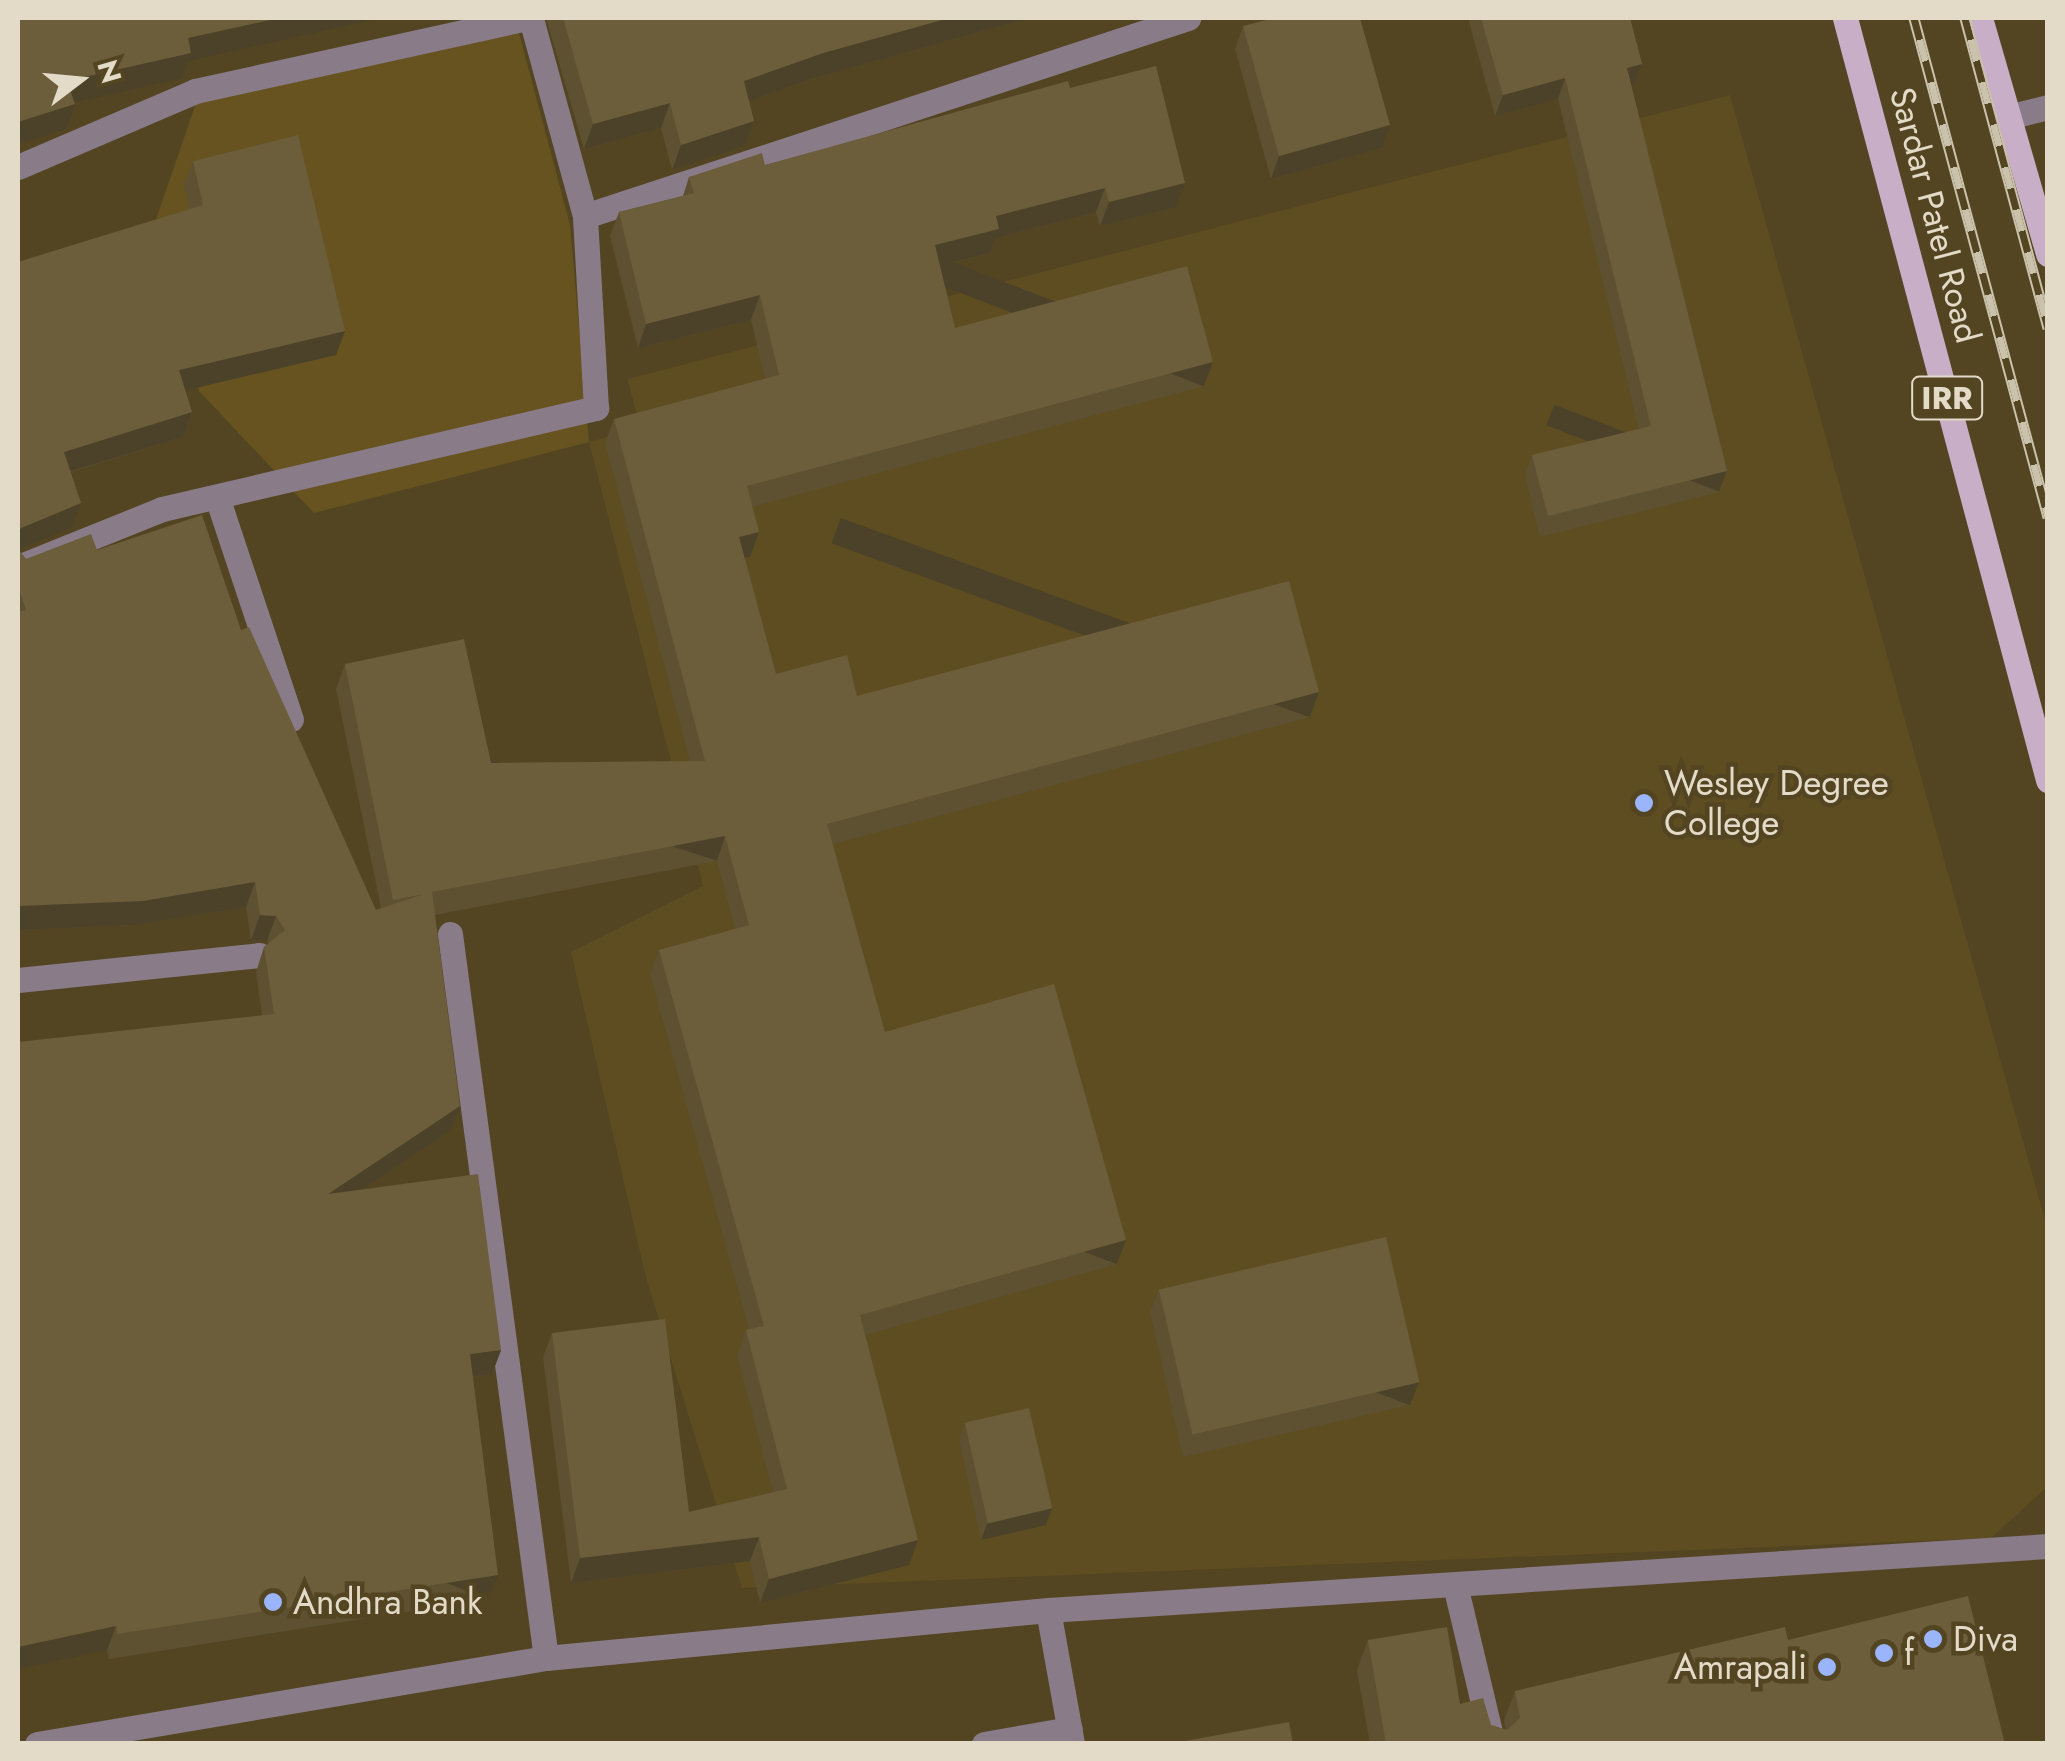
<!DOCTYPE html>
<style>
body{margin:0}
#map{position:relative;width:2065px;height:1761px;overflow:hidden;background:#534522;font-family:Jost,sans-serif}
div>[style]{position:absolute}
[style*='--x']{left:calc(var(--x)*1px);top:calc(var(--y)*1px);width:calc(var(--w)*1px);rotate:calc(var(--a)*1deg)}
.built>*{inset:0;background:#5e4d21}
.green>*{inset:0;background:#665320}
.minor>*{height:25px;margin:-12.5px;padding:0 12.5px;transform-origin:12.5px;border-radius:12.5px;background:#897b88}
.major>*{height:25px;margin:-12.5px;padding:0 12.5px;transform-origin:12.5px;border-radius:12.5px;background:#c9aec7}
.rail>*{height:11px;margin-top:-5.5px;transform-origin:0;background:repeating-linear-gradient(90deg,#534522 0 22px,#cbc2ac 0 44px);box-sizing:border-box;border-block:2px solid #cbc2ac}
.wall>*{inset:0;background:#5d5132}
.shaded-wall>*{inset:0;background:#4c4229;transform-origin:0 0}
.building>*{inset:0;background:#6c5e3a;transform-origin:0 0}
.dots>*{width:28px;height:28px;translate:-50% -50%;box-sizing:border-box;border:5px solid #534522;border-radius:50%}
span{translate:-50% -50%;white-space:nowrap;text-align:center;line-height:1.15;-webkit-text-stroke:9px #534522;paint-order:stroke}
.shield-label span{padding:2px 8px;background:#534522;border:2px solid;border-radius:8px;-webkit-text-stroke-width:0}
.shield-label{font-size:32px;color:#e3dbc8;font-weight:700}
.street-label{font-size:35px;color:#e3dbc8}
.poi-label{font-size:35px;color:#e3dbc8}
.left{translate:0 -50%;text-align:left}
.right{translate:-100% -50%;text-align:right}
.frame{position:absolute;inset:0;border:20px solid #e3dbc8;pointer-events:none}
.north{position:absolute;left:30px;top:30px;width:100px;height:100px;-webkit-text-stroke:8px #534522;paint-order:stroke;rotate:74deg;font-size:28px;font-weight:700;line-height:40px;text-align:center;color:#e3dbc8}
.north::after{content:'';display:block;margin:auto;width:35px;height:45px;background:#e3dbc8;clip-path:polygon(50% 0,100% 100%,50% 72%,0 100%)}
</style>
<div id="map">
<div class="built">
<i style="clip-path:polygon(1730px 95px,2047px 1227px,2047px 1487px,1991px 1538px,742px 1588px,646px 1278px,571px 952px,703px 886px,589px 442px,641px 428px,627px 379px)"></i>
</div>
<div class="green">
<i style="clip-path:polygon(518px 29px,570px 225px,589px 442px,314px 513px,199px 391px,153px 228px,196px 103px)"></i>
</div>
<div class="minor">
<i style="--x:2008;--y:117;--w:41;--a:-14"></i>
<i style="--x:18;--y:167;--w:193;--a:-23.2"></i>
<i style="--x:195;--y:91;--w:340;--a:-12.4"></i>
<i style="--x:585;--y:216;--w:635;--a:-18.18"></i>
<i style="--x:218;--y:500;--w:231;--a:71.6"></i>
<i style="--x:18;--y:567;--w:155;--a:-21.9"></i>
<i style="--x:162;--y:509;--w:446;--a:-13.1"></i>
<i style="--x:596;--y:408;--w:192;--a:-93.3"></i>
<i style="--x:585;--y:216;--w:205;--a:-105.3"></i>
<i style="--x:450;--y:934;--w:730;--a:82.45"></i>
<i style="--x:18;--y:980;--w:243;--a:-5.9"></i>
<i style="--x:1455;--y:1585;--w:163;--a:76.6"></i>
<i style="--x:1048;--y:1610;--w:136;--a:79.8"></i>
<i style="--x:37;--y:1744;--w:516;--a:-9.59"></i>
<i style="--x:546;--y:1658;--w:504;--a:-5.46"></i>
<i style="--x:1048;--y:1610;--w:1002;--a:-3.66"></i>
<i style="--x:984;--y:1744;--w:87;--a:-9.9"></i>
</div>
<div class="major">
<i style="--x:1845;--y:18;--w:789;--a:75.08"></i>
<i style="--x:1980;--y:18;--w:246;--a:73.9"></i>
</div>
<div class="rail">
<i style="--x:1914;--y:18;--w:517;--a:74.97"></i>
<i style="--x:1965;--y:18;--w:321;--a:75"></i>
</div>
<div class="wall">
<i style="clip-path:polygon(546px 18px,1030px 18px,814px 78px,749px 101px,754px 121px,745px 146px,672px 170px,661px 128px,584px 149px)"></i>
<i style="clip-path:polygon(1468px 18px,1630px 18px,1642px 64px,1634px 85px,1631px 86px,1727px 471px,1719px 492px,1540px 537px,1525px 476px,1532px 455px,1639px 429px,1558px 99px,1495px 116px)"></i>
<i style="clip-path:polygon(1243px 26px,1382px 148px,1271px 179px,1235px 49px)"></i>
<i style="clip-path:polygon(1070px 88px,1176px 207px,1100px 226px,1096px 212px,996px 238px,990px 253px,940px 266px,955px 328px,1213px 362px,1204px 386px,752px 507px,750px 557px,745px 558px,776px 674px,857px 696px,1319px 692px,1310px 717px,833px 844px,885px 1032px,1117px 1264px,865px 1335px,918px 1540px,909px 1565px,760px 1603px,750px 1561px,571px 1583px,543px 1357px,552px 1333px,689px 1512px,773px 1492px,737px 1355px,746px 1330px,749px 1329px,650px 974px,659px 950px,735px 929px,717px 861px,435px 915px,451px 1130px,363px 1189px,501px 1350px,492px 1374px,472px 1377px,489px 1599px,109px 1659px,107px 1650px,262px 1015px,256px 972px,264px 947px,269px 943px,267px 941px,251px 940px,246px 907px,134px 925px,18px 930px,18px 262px,190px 209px,184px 185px,193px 161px,336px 355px,185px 390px,192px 412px,183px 437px,71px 472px,72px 528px,18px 550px,26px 559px,97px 550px,241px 630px,376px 910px,381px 908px,336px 689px,345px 664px,491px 763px,690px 761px,605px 443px,614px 419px,765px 379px,751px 320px,638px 348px,610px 236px,619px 212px,683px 196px,689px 177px,765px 165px)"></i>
<i style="clip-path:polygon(1159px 1289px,1410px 1405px,1183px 1457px,1150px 1312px)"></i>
<i style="clip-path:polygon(965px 1423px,1046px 1525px,981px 1540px,959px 1439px)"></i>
<i style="clip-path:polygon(1368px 1640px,1491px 1725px,1506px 1730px,1504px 1720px,1515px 1691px,1788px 1640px,2005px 1744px,1370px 1744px,1357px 1670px)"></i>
</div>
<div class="shaded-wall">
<i style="clip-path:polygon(279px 18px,380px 18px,188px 61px,182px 78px,58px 106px,67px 81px,188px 38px)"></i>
<i style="clip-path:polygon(949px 18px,1030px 18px,814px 78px,735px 106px,744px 81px,823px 53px)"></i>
<i style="clip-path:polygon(1642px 64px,1634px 85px,1619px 89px,1627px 68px)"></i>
<i style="clip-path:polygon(1565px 78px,1558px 99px,1495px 116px,1503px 95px)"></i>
<i style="clip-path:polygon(670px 103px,661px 128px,584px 149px,593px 124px)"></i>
<i style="clip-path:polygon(75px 104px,66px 129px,18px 144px,18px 122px)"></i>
<i style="clip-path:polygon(754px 121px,745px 146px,672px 170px,681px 145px)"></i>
<i style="clip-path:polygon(1390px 125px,1382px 148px,1271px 179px,1279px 156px)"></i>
<i style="clip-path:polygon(1185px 183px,1176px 207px,1100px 226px,1109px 202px)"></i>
<i style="clip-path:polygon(1105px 188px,1096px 212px,996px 238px,990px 253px,926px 269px,935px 245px,996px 216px)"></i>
<i style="clip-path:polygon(760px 295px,751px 320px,638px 348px,646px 324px)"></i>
<i style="clip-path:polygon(345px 331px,336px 355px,170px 394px,179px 370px)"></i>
<i style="left:1213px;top:362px;width:26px;height:482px;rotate:111deg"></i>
<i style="clip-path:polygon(192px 412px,183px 437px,55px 476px,64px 452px)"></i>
<i style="left:1727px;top:471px;width:22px;height:185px;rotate:111deg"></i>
<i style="clip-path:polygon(81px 503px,72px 528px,18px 550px,18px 532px,21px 528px)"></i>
<i style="clip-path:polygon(759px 532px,750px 557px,730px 561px,739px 537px)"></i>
<i style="left:1319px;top:692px;width:27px;height:509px;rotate:110deg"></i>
<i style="left:725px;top:836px;width:26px;height:298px;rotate:108deg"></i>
<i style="clip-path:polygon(255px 882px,246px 907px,134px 925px,18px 930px,18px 906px)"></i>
<i style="clip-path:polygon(260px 915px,276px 916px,267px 941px,251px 940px)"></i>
<i style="clip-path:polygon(460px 1106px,451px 1130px,320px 1218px,328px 1194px)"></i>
<i style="left:1126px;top:1240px;width:26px;height:276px;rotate:111deg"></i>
<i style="clip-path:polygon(501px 1350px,492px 1374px,461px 1378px,470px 1354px)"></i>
<i style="left:1419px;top:1382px;width:25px;height:233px;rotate:111deg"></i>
<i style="clip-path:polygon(1052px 1508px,1046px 1525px,981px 1540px,987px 1524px)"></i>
<i style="clip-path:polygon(759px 1537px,750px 1561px,571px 1583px,580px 1558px)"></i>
<i style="clip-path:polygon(918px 1540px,909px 1565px,760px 1603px,769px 1579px)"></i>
<i style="left:498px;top:1575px;width:26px;height:386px;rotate:111deg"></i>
<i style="clip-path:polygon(116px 1626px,107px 1650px,18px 1669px,18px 1647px)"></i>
</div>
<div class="building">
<i style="clip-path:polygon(18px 18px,279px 18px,188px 38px,191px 53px,67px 81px,75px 104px,18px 122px)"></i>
<i style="clip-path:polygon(563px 18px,949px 18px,823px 53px,744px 81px,754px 121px,681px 145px,670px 103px,593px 124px)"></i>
<i style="clip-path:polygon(1274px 18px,1360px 18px,1390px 125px,1279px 156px,1243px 26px)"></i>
<i style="clip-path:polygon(1481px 18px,1630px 18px,1642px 64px,1627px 68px,1727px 471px,1548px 516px,1532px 455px,1651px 426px,1565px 78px,1503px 95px)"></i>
<i style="clip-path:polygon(1156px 66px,1185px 183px,1109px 202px,1105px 188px,996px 216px,999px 229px,935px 245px,955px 328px,1187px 266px,1213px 362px,747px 486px,759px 532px,739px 537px,776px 674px,847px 655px,857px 696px,1289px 581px,1319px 692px,827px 824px,885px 1032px,1054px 984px,1126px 1240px,860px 1315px,918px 1540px,769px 1579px,759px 1537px,580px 1558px,552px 1333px,665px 1319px,689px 1512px,787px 1489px,746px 1330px,764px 1326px,659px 950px,749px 925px,725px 836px,432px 892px,460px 1106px,328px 1194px,478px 1174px,501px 1350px,470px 1354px,498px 1575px,117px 1634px,116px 1626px,18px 1647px,18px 1042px,274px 1014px,264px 947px,285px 930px,276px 916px,260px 915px,255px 882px,143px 901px,18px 906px,18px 612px,26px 610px,18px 586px,18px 549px,26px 559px,91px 534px,97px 550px,202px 515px,241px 630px,249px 627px,376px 910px,424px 894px,393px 900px,345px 664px,464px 639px,491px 763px,705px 761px,614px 419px,779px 375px,760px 295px,646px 324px,619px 212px,694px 193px,689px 177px,762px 153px,765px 165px,1068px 81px,1070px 88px)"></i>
<i style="clip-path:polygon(298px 135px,345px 331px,179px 370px,192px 412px,64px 452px,81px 503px,21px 528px,18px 532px,18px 262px,203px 205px,193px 161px)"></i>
<i style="left:1386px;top:1237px;width:149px;height:233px;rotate:77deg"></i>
<i style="left:1029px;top:1408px;width:103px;height:66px;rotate:77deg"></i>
<i style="clip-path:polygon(1968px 1596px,2005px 1744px,1386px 1744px,1368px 1640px,1447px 1627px,1460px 1704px,1483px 1698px,1491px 1725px,1507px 1730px,1520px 1718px,1515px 1691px,1785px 1627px,1788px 1640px)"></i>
<i style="clip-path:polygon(1289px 1722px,1293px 1744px,1169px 1744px)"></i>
</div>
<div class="dots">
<i style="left:1644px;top:803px;background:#9bb5fd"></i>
<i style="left:273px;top:1602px;background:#9bb5fd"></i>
<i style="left:1933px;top:1639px;background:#9bb5fd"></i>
<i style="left:1884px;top:1653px;background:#9bb5fd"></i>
<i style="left:1827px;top:1667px;background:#9bb5fd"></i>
</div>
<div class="shield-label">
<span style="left:1947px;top:398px">IRR</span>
</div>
<div class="street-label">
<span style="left:1935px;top:215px;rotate:75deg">Sardar Patel Road</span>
</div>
<div class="poi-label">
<span class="left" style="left:1664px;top:803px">Wesley Degree<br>College</span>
<span class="left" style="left:293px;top:1602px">Andhra Bank</span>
<span class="left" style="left:1953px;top:1639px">Diva</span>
<span class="left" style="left:1904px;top:1653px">f</span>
<span class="right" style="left:1807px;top:1667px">Amrapali</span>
</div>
<div class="frame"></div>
<div class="north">N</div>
</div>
